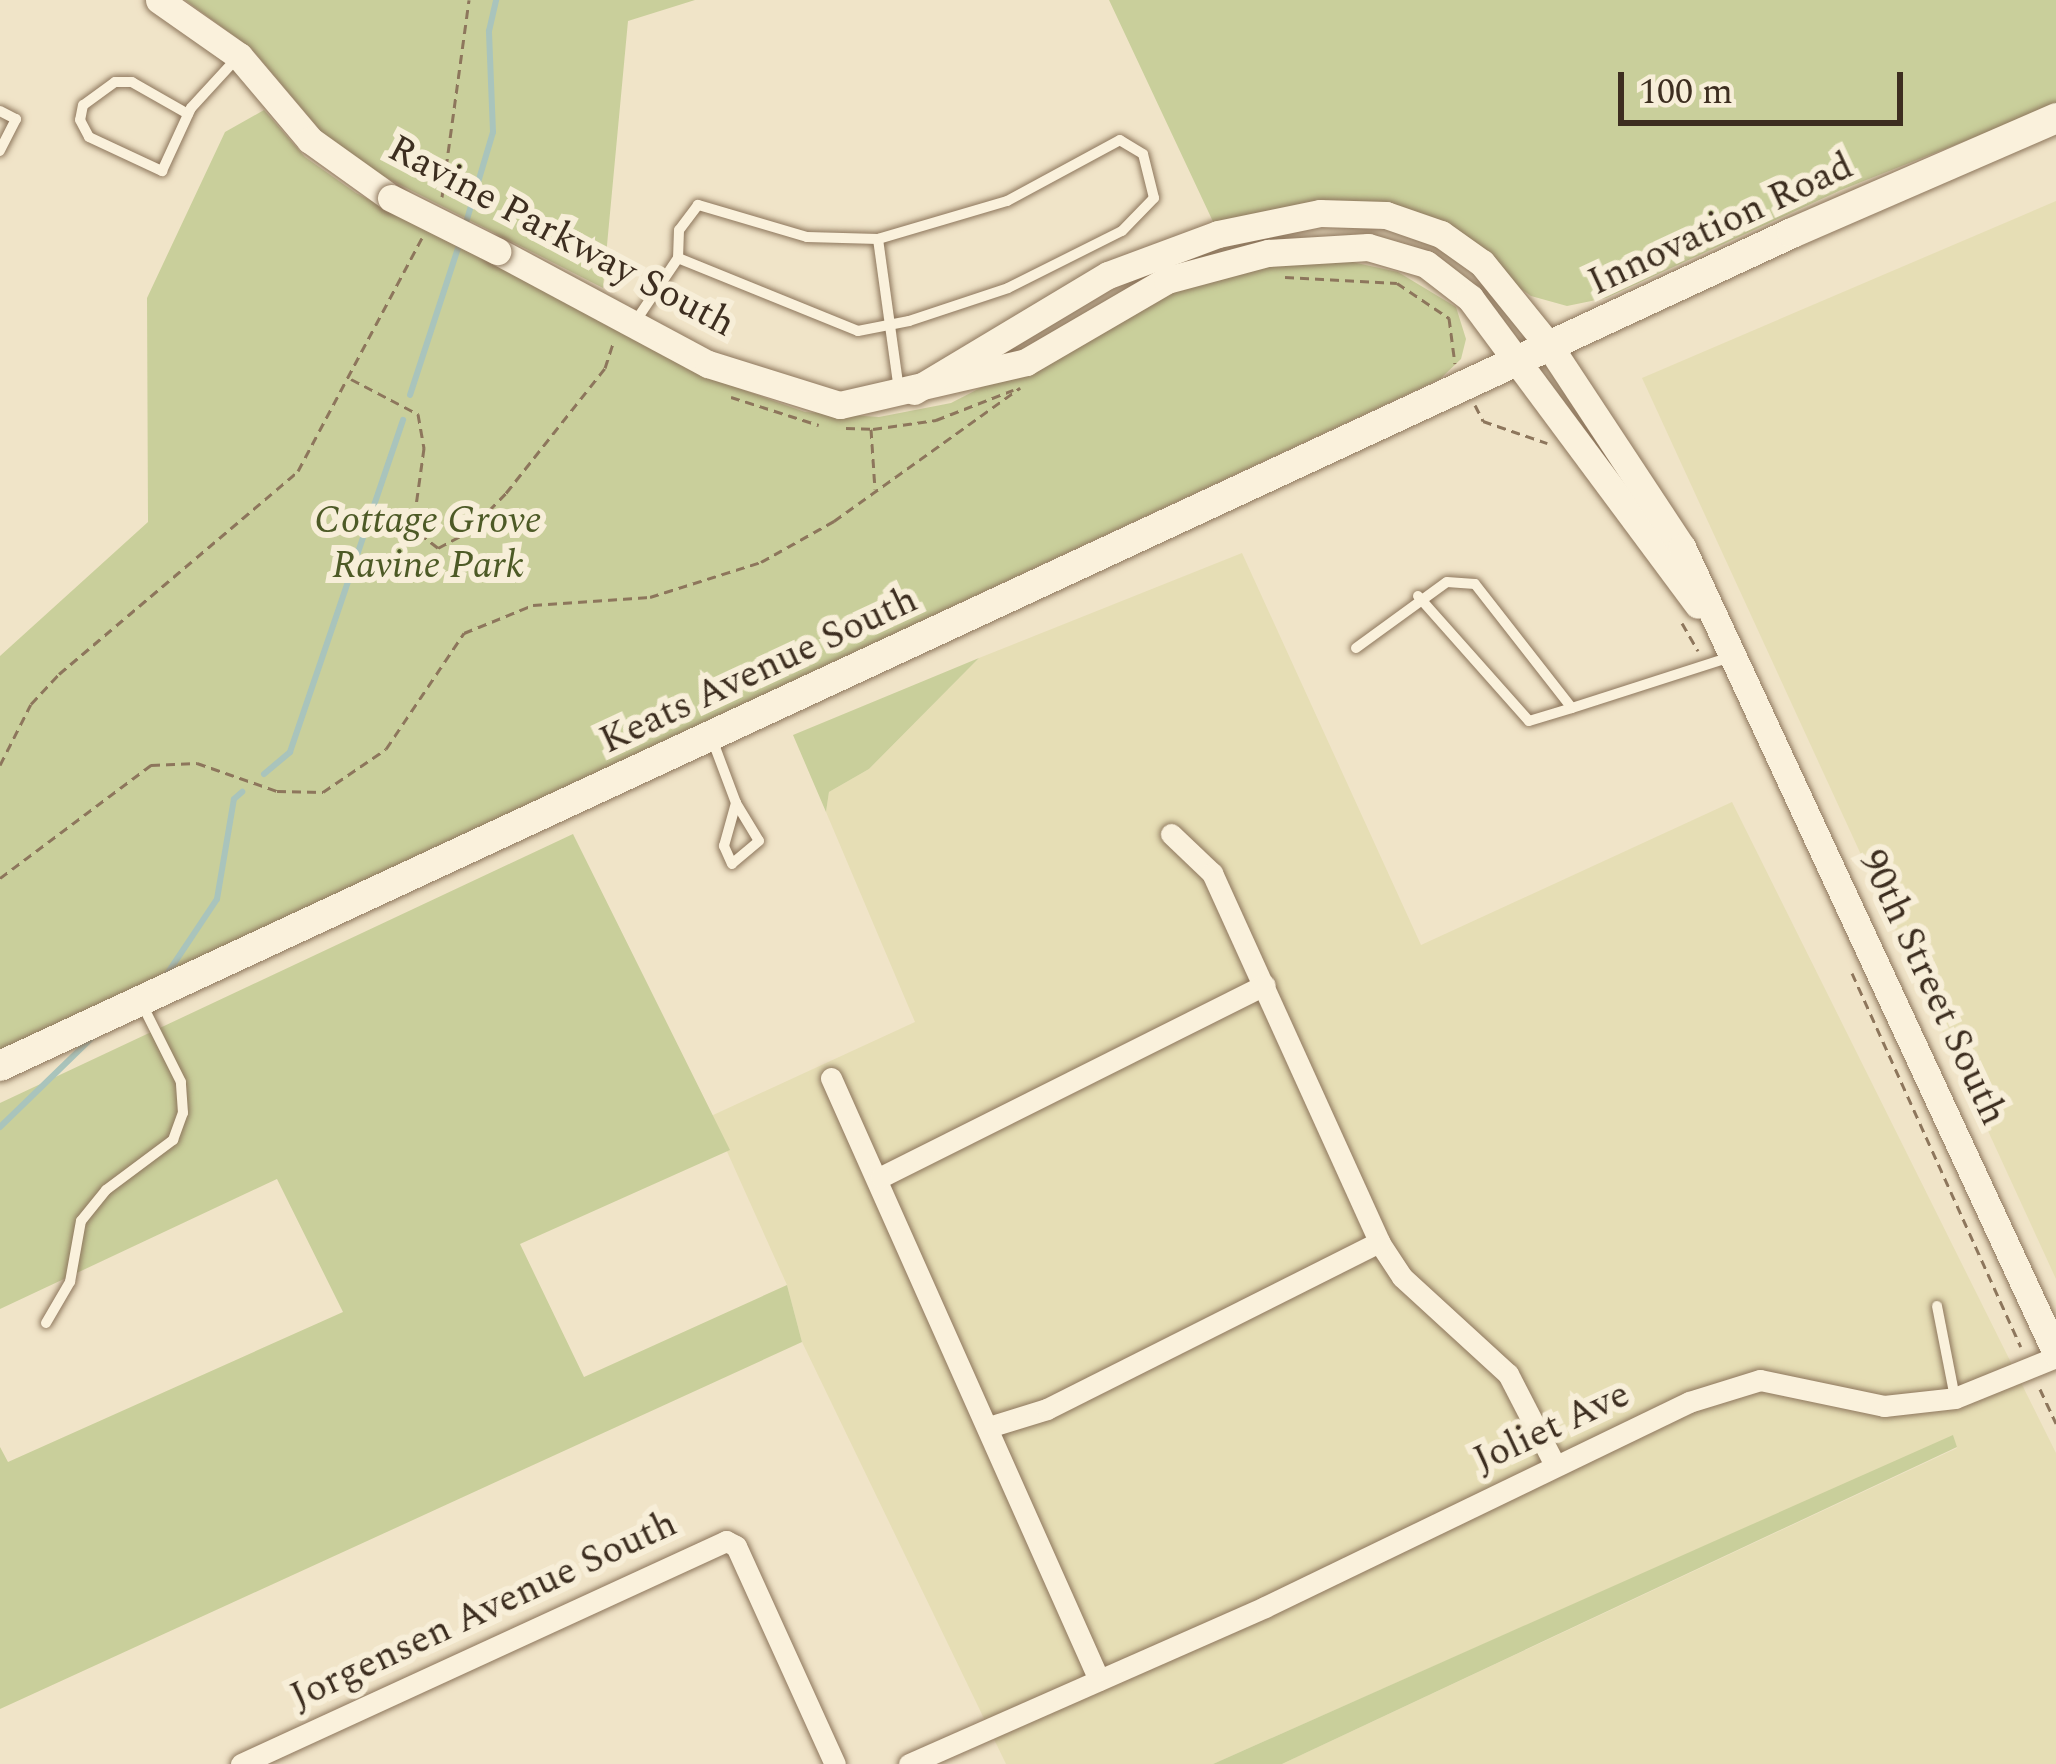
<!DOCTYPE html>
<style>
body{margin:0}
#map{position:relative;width:2056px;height:1764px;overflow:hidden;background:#f0e4c8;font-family:Spectral,serif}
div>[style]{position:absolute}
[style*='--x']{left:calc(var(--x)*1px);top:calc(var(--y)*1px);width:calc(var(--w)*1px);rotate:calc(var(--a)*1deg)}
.farmland>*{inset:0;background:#e6deb5}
.green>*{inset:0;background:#c9cf9b}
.stream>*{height:6px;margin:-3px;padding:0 3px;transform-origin:3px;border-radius:3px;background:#a9c4bc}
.path>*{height:3px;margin-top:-1.5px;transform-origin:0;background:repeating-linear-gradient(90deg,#8d765c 0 9px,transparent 0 15px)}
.roads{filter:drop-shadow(0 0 3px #8d765c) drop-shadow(0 0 3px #8d765c)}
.service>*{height:10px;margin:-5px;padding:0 5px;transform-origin:5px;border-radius:5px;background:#faf1dc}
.minor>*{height:21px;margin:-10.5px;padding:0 10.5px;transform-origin:10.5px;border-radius:10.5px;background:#faf1dc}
.tertiary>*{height:27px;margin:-13.5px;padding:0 13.5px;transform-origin:13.5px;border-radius:13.5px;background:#faf1dc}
.secondary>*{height:30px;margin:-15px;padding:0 15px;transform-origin:15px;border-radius:15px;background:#faf1dc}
.bridges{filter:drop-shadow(0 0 3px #8d765c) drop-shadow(0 0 3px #8d765c)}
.tertiary-bridge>*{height:27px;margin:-13.5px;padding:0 13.5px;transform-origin:13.5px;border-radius:13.5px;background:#faf1dc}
span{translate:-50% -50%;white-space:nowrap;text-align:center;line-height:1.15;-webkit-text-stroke:12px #f7eed8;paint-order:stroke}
.street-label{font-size:39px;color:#3d2e20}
.park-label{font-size:39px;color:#4d5a26;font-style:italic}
.scale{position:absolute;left:1618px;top:72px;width:285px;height:54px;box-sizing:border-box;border:6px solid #3d2e20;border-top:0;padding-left:15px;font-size:36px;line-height:42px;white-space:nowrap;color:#3d2e20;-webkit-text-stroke:9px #f7eed8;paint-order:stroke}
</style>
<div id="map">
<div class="farmland">
<i style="clip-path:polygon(2056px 201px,2056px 1279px,1642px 378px)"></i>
<i style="clip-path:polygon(1242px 553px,1421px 945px,1732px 802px,2056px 1453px,2056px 1764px,1282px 1764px,1957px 1448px,1953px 1436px,1213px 1764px,1006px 1764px,802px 1342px,787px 1285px,711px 1116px,915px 1022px,826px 812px,829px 792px,869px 769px,979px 658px)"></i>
</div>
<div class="green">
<i style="clip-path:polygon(185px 0,695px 0,628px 21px,603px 288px,377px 173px,325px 136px,251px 48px)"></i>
<i style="clip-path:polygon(1109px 0,2056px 0,2056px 105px,1841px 190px,1606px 298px,1567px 306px,1531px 296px,1421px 218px,1216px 228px)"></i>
<i style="clip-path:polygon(264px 110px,305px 157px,356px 193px,735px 387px,805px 412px,879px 417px,951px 403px,1153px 299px,1235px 267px,1352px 262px,1398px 272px,1456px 307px,1466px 339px,1461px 359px,1440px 379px,0 1050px,0 656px,148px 522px,147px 298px,225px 132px)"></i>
<i style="clip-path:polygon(979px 658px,869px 769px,829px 792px,826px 812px,793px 735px)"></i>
<i style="clip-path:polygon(573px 834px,730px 1150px,520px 1244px,584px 1377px,787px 1285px,802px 1342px,0 1709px,0 1447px,8px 1462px,343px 1312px,277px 1179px,0 1309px,0 1103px)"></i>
<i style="clip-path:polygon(1953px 1435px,1957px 1447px,1282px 1764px,1213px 1764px)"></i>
</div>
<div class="stream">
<i style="--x:465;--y:226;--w:98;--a:-73.4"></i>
<i style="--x:493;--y:132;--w:101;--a:-92.3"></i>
<i style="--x:489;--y:31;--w:32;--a:-77"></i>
<i style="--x:410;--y:395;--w:164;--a:-71.9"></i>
<i style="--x:264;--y:774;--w:34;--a:-40"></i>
<i style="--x:290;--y:752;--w:351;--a:-71.2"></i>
<i style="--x:167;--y:974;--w:90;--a:-56.3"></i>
<i style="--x:217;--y:899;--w:101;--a:-80.4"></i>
<i style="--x:234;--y:799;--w:11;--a:-41"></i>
<i style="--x:0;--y:1127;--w:128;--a:-44.1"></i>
</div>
<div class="path">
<i style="--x:442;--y:197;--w:199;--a:-82.2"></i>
<i style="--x:1285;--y:277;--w:112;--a:3.1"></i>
<i style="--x:1397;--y:283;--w:63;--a:33.9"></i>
<i style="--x:1449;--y:318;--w:46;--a:82.6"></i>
<i style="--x:351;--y:379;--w:76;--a:27.6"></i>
<i style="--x:418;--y:414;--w:35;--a:80"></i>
<i style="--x:424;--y:448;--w:66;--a:97.9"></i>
<i style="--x:415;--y:513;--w:20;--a:79"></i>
<i style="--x:419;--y:533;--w:24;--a:38"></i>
<i style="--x:438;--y:548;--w:34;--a:-28"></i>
<i style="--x:468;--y:532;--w:54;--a:-45.7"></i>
<i style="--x:506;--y:493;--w:159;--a:-51.6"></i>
<i style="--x:605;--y:368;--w:28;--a:-72"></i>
<i style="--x:731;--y:397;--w:92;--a:17.7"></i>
<i style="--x:1475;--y:405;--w:18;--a:63"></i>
<i style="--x:1483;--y:421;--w:68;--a:19"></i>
<i style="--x:846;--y:428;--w:25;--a:2"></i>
<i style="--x:871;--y:429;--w:60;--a:86.2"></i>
<i style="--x:873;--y:429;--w:64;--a:-8.1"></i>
<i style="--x:936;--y:420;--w:83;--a:-21.3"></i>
<i style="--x:1682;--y:623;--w:32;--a:60"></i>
<i style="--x:0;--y:765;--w:68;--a:-63.1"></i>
<i style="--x:31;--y:704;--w:41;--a:-47"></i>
<i style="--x:59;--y:674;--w:314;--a:-40.3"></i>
<i style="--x:298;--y:471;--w:264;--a:-62"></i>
<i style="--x:0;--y:878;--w:189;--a:-36.8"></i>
<i style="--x:151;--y:765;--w:46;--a:-2.5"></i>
<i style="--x:197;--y:763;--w:85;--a:19.3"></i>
<i style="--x:277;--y:791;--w:46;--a:1.2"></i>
<i style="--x:323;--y:792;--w:76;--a:-34.3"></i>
<i style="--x:386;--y:749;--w:140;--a:-56.1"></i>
<i style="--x:464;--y:633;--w:74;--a:-22.1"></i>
<i style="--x:533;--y:605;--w:117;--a:-3.9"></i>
<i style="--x:650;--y:597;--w:116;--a:-17.5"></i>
<i style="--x:761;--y:562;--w:84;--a:-29.3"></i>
<i style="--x:834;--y:521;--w:229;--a:-35.6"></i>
<i style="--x:1852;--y:973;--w:410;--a:65.7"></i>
<i style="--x:2040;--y:1389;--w:38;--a:65"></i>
</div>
<div class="roads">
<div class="service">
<i style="--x:0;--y:111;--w:18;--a:27"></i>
<i style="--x:16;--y:119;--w:36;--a:117"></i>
<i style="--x:188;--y:114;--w:64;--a:-150.3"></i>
<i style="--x:132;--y:82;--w:17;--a:180"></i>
<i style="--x:115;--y:82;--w:39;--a:144"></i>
<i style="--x:83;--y:105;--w:15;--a:101"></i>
<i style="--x:80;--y:120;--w:19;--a:62"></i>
<i style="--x:89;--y:137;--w:81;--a:25"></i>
<i style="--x:162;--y:171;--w:69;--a:-65.3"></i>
<i style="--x:191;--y:108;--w:68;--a:-47.4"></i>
<i style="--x:878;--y:239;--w:153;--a:82.1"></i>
<i style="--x:635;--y:322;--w:77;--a:-56.1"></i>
<i style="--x:678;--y:258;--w:194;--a:22.1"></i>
<i style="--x:858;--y:331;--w:52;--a:-11.1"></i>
<i style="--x:909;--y:321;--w:104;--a:-18.4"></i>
<i style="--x:1008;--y:288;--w:127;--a:-26.6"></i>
<i style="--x:1122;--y:231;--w:46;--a:-45.9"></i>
<i style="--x:1154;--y:198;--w:45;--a:-104"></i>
<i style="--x:1143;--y:154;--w:27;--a:-149"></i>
<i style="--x:1120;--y:140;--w:128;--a:151.6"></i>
<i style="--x:1007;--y:201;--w:134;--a:163.6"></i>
<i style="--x:878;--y:239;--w:71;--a:-178.4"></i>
<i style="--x:807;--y:237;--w:114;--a:-163.6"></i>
<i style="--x:698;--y:205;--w:31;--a:127"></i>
<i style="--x:679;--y:230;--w:28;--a:92"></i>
<i style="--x:1418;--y:596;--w:167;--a:48.4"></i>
<i style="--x:1529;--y:721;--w:45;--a:-16.8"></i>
<i style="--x:1356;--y:648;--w:112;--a:-36"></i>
<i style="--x:1447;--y:582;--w:28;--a:4"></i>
<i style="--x:1475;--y:584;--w:157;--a:52"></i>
<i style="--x:1572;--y:708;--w:164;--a:-17.8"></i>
<i style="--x:712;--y:739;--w:68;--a:69.4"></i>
<i style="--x:736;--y:803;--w:44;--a:58.8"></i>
<i style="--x:759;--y:841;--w:35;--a:140"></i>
<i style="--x:732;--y:864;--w:20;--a:-114"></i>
<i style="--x:724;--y:846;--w:45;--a:-74.4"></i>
<i style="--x:1937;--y:1306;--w:94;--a:78.9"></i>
<i style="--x:46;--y:1323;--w:48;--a:-59.7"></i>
<i style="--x:70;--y:1282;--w:62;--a:-79.8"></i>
<i style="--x:81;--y:1221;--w:40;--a:-51"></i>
<i style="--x:106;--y:1190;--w:84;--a:-36.7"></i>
<i style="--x:173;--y:1140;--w:29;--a:-70"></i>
<i style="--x:183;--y:1113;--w:31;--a:-94"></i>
<i style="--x:181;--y:1082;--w:87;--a:-116.6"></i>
</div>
<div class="minor">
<i style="--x:1171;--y:834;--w:57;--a:43.6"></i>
<i style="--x:1212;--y:873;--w:405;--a:65.6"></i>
<i style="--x:1379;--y:1242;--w:42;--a:56.7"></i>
<i style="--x:1402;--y:1277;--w:144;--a:42.5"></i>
<i style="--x:1508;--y:1374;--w:102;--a:62.7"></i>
<i style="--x:831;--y:1078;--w:659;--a:66"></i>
<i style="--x:881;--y:1177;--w:429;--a:-26.6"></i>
<i style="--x:992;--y:1426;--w:58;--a:-17.2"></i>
<i style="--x:1047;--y:1409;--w:372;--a:-26.7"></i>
<i style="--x:241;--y:1764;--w:534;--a:-24.69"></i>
<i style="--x:726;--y:1541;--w:11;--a:27"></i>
<i style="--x:736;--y:1546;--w:239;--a:65.6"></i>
<i style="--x:909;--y:1764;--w:389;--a:-23.8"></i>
<i style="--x:1265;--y:1607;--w:471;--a:-25.8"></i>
<i style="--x:1689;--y:1402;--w:74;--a:-17.2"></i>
<i style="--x:1760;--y:1380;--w:127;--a:11.8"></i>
<i style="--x:1884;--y:1406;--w:71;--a:-6.4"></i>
<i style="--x:1955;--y:1398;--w:109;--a:-22.1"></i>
</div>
<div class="tertiary">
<i style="--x:159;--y:0;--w:98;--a:35"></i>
<i style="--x:239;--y:56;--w:110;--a:49.8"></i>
<i style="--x:310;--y:140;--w:100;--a:35.6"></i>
<i style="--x:497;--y:251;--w:239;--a:28.2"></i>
<i style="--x:708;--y:364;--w:138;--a:17.3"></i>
<i style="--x:840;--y:405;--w:191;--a:-13"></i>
<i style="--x:1026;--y:362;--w:163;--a:-30.2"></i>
<i style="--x:1167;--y:280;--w:105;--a:-15"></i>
<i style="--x:1268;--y:253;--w:100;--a:-3.4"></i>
<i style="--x:1368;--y:247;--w:60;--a:16.3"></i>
<i style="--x:1426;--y:264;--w:56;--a:37.7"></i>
<i style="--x:1470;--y:298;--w:382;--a:53.4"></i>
<i style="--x:914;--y:391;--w:226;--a:-30.9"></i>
<i style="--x:1108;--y:275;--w:117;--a:-20.4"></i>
<i style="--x:1218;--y:234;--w:104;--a:-11.6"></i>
<i style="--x:1320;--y:213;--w:66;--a:1.7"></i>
<i style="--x:1386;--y:215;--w:58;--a:19.1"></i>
<i style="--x:1441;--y:234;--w:50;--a:35.3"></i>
<i style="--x:1482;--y:263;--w:108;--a:51"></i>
<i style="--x:1550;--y:347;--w:240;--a:56.6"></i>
<i style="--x:1682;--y:547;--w:889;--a:65.11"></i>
</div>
<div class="secondary">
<i style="--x:0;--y:1066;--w:1976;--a:-24.93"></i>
<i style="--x:1792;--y:233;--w:288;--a:-23.5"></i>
</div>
</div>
<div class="bridges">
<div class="tertiary-bridge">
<i style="--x:391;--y:198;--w:119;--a:26.6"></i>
</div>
</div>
<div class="street-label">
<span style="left:1721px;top:225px;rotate:-25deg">Innovation Road</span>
<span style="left:561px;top:237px;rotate:28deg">Ravine Parkway South</span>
<span style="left:759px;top:671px;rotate:-25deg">Keats Avenue South</span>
<span style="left:1932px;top:988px;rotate:65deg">90th Street South</span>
<span style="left:1552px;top:1428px;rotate:-25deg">Joliet Ave</span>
<span style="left:484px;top:1611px;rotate:-25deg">Jorgensen Avenue South</span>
</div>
<div class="park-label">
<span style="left:428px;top:544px">Cottage Grove<br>Ravine Park</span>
</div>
<div class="scale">100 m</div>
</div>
